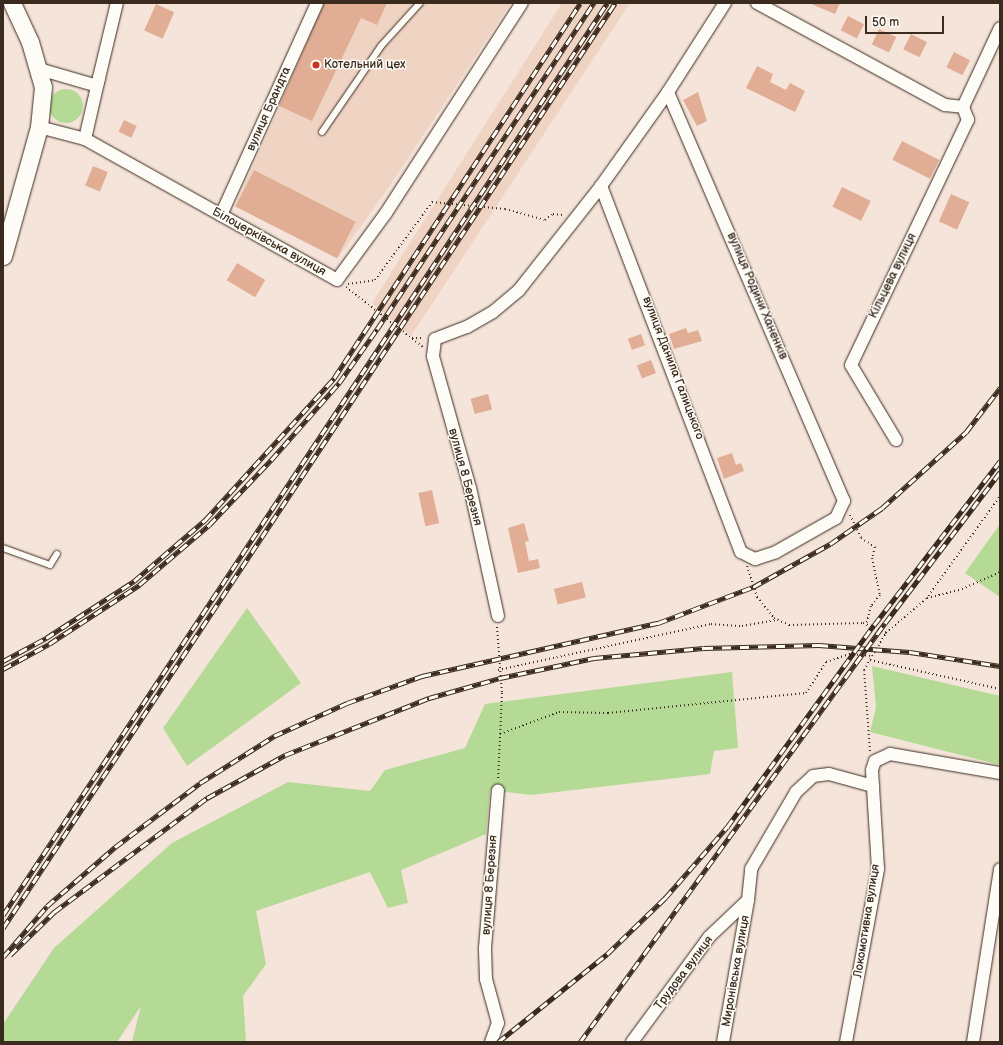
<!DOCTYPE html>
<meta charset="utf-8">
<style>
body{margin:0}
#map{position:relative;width:1003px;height:1045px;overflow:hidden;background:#f5e4d9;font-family:"Balsamiq Sans",sans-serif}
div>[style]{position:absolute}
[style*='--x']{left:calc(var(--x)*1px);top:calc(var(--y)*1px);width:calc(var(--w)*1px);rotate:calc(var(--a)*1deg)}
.built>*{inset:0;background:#efd4c4}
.green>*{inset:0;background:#b4da95}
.round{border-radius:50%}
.building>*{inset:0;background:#e1ad94;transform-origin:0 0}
.path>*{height:2px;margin-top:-1px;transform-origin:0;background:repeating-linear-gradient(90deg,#3b2a1e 0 1px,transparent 0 4px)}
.roads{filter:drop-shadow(0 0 1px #3b2a1e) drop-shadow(0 0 1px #3b2a1e)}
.service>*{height:6px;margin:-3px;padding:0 3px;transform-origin:3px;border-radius:3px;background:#fdfcf7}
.minor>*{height:12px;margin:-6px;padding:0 6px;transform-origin:6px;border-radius:6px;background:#fdfcf7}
.secondary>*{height:17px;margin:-8.5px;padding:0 8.5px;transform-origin:8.5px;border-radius:8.5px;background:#fdfcf7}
.rail>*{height:4.5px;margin-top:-2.25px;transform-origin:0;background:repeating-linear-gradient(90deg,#fdfcf7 0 9px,#3b2a1e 0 18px);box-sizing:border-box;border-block:1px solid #3b2a1e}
.dots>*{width:11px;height:11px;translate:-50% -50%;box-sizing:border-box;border:2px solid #fdfcf7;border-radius:50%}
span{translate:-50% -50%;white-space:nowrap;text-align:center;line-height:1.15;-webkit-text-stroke:3px #fdfcf7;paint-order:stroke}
.poi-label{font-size:12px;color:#3b2a1e}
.left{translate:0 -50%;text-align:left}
.street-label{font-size:12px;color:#3b2a1e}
.frame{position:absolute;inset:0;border:4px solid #3b2a1e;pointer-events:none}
.scale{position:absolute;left:865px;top:16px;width:79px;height:18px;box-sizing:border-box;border:2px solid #3b2a1e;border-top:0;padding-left:5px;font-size:12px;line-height:14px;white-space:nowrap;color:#3b2a1e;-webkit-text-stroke:3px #fdfcf7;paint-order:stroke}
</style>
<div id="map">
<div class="built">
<i style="clip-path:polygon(326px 3px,511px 3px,387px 190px,338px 258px,235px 206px)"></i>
<i style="clip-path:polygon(562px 3px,630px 3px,411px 336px,372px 303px)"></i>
</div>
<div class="green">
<i class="round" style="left:49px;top:89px;width:34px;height:34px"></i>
<i style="clip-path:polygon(1000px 524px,1000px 597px,965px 573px)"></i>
<i style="clip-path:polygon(247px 608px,301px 683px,187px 766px,163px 728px)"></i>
<i style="clip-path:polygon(872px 666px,1000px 696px,1000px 765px,870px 732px,876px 707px)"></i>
<i style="clip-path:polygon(732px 672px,738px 748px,714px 751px,710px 774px,531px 795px,490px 790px,486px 834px,401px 870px,408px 903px,388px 908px,370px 872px,256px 911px,266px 964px,243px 996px,246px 1042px,132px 1042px,141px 1006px,117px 1042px,3px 1042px,3px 1024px,54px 948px,172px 843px,288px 782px,370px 791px,385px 770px,465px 748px,485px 704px)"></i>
</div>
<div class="building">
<i style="clip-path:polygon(324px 3px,387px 3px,377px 25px,361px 18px,312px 121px,279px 106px)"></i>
<i style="clip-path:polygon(809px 3px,840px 3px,835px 14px)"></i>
<i style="left:156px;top:4px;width:20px;height:29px;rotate:24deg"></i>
<i style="left:848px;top:16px;width:18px;height:16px;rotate:27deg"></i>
<i style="left:879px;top:29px;width:19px;height:17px;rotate:25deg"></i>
<i style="left:911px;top:34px;width:18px;height:17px;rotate:27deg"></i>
<i style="left:954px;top:52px;width:18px;height:17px;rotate:27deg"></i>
<i style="clip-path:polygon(757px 66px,773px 74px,770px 82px,786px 90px,790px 83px,805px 91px,795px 112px,746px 88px)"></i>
<i style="clip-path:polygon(698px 92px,707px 121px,697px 126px,683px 100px)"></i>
<i style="left:124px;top:120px;width:14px;height:13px;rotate:25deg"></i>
<i style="left:902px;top:141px;width:42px;height:21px;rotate:27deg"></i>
<i style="left:93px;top:166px;width:16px;height:21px;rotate:22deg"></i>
<i style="left:254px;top:170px;width:114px;height:41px;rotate:27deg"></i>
<i style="left:842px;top:187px;width:32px;height:22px;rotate:26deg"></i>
<i style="left:951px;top:194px;width:20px;height:30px;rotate:24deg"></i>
<i style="left:237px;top:263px;width:33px;height:20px;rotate:31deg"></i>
<i style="clip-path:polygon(686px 328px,688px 333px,698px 330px,702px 341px,674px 349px,669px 334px)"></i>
<i style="left:641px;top:334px;width:12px;height:14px;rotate:70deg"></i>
<i style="left:651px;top:360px;width:14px;height:15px;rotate:69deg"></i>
<i style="left:488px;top:394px;width:16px;height:18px;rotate:75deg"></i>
<i style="clip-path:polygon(732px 453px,736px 465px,741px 463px,744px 471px,724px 479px,717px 458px)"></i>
<i style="left:432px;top:490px;width:34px;height:14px;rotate:78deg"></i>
<i style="clip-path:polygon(524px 523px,529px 541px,525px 542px,529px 561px,538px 559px,540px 568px,518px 573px,508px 528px)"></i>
<i style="left:582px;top:582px;width:16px;height:29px;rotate:76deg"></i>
</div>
<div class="path">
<i style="--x:348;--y:284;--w:27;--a:-8"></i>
<i style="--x:375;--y:280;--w:97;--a:-53.8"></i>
<i style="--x:432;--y:202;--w:73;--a:5.5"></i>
<i style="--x:505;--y:209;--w:41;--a:15.4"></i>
<i style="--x:545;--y:220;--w:10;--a:-37"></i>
<i style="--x:553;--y:214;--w:10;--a:6"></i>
<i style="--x:346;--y:287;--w:98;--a:37.9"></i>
<i style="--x:412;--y:338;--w:12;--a:0"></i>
<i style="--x:850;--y:515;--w:25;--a:64"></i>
<i style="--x:861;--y:538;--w:17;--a:33"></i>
<i style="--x:875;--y:547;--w:11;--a:105"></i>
<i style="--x:872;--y:558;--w:38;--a:78"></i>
<i style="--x:880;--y:595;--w:14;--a:129"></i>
<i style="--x:871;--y:606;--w:20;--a:105"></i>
<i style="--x:747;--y:566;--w:33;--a:72"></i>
<i style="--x:757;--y:597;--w:27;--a:51"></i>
<i style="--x:774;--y:618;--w:17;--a:25"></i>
<i style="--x:789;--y:625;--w:74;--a:-1.5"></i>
<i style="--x:863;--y:623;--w:25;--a:23"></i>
<i style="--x:886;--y:633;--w:52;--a:-40.4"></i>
<i style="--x:926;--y:599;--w:127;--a:-54.3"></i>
<i style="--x:927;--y:598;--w:36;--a:-14"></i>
<i style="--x:962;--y:589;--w:42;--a:-24.1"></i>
<i style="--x:497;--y:627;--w:66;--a:85.7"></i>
<i style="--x:502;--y:693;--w:87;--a:92.6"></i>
<i style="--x:870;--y:660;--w:133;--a:12.6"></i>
<i style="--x:498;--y:670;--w:218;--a:-12.2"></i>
<i style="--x:711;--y:624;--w:31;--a:4"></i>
<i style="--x:742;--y:626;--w:36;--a:-10"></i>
<i style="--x:500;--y:734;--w:63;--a:-20.4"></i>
<i style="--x:559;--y:712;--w:49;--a:1.2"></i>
<i style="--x:608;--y:713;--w:199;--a:-5.8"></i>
<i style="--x:806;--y:693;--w:37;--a:-57"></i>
<i style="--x:826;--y:662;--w:24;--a:-19"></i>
<i style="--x:849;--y:654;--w:23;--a:5"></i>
<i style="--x:870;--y:751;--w:81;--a:-94.2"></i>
<i style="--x:864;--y:670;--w:43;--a:-59.3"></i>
</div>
<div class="roads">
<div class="service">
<i style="--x:322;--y:132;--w:104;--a:-55.5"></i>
<i style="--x:381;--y:46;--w:58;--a:-47.8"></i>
<i style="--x:3;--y:548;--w:50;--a:19.9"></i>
<i style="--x:50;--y:565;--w:13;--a:-58"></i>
</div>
<div class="minor">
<i style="--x:757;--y:3;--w:214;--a:28.5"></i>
<i style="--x:945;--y:105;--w:18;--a:6"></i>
<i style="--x:39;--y:69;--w:60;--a:16.3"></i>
<i style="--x:97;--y:86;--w:85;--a:-76.5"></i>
<i style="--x:39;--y:127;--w:48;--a:14.6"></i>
<i style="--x:85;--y:139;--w:289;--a:29.2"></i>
<i style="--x:337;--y:280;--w:83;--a:-53.8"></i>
<i style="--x:386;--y:213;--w:250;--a:-57.1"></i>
<i style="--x:85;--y:139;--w:63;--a:-77.1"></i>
<i style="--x:601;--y:186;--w:392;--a:69.1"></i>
<i style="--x:741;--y:552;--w:16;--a:27"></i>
<i style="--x:755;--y:559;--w:22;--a:-18"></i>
<i style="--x:776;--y:552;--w:69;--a:-29.5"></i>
<i style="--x:836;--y:518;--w:19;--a:-65"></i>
<i style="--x:844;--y:501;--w:445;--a:-113.3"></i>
<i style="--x:221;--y:215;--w:233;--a:-65.6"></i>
<i style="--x:896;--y:440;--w:87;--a:-121"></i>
<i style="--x:851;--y:365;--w:272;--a:-64.5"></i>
<i style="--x:968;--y:120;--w:14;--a:-111"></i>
<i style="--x:963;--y:107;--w:87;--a:-64.9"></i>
<i style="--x:498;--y:616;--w:131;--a:-102.3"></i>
<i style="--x:470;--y:488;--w:137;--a:-105.7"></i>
<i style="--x:433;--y:356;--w:17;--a:-83"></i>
<i style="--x:435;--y:339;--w:34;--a:-21"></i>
<i style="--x:467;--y:327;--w:30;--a:-30"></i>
<i style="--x:493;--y:312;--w:34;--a:-40"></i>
<i style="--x:519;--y:290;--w:132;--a:-51.7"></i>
<i style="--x:601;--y:186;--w:115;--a:-54.5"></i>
<i style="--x:668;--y:92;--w:106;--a:-57.4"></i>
<i style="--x:491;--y:1042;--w:20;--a:-70"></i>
<i style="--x:498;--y:1023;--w:46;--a:-105.3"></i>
<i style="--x:486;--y:979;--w:31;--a:-92"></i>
<i style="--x:485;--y:948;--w:158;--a:-85.3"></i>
<i style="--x:632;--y:1042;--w:130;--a:-53.7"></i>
<i style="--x:709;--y:937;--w:54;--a:-43.5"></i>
<i style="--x:748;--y:900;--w:31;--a:-84"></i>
<i style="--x:751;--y:869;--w:89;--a:-59.7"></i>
<i style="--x:796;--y:792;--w:23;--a:-43"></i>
<i style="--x:813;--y:776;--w:16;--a:-7"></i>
<i style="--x:829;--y:774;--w:46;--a:15.3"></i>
<i style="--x:723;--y:1042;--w:144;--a:-80"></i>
<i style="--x:846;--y:1042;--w:176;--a:-79.5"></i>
<i style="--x:878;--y:869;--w:99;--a:-93.5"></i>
<i style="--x:872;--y:770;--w:9;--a:-72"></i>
<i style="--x:875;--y:761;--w:17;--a:-25"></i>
<i style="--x:890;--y:754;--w:112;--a:9.8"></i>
<i style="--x:973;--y:1042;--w:175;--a:-81.1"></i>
</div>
<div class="secondary">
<i style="--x:3;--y:256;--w:134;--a:-74.4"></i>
<i style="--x:39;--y:127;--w:40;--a:-84.3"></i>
<i style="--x:43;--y:87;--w:47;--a:-106.1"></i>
<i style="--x:30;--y:42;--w:43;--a:-114.8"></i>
</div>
</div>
<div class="rail">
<i style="--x:3;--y:661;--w:49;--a:-28.1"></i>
<i style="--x:46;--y:638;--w:105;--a:-32.9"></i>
<i style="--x:134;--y:581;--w:94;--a:-40.7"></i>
<i style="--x:205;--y:520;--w:192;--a:-47.7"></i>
<i style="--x:334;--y:378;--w:448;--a:-56.7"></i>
<i style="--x:3;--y:669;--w:52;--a:-28.5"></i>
<i style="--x:49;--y:644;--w:108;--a:-33.2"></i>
<i style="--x:139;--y:585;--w:92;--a:-40.6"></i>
<i style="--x:209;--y:525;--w:90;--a:-46.4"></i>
<i style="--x:271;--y:460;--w:103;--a:-48.6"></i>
<i style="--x:339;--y:383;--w:66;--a:-54.9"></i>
<i style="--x:377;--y:329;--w:392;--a:-56.4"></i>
<i style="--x:3;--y:915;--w:1094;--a:-56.48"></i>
<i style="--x:3;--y:928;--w:1109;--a:-56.51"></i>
<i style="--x:10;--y:955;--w:62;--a:-44.3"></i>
<i style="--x:54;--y:912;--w:191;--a:-36.7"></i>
<i style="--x:207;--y:798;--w:89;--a:-28.9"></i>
<i style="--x:285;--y:755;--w:155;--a:-21.6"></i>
<i style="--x:429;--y:698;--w:74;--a:-15.7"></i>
<i style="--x:500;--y:678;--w:96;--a:-12"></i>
<i style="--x:594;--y:658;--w:110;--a:-5.2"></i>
<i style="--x:704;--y:648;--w:115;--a:-1.5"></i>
<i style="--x:819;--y:645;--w:91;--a:4.4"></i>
<i style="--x:910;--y:652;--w:91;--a:8.8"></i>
<i style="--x:3;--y:957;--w:67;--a:-49.2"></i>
<i style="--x:47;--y:906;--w:90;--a:-40.9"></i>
<i style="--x:115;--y:847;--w:106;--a:-37"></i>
<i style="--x:200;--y:783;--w:88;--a:-32.4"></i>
<i style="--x:274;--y:736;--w:80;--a:-24.3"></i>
<i style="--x:347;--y:703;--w:80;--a:-19.8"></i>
<i style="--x:422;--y:676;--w:242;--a:-12.7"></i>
<i style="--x:658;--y:623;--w:102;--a:-20.8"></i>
<i style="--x:753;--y:587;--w:88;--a:-29.2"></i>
<i style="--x:830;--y:544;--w:63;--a:-34.7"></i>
<i style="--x:882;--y:508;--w:113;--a:-42.1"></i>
<i style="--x:966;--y:432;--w:56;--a:-52.3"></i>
<i style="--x:498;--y:1042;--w:140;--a:-38.9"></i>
<i style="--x:607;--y:954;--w:81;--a:-44"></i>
<i style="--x:665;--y:898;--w:94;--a:-48.9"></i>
<i style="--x:727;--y:827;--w:250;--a:-54"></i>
<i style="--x:874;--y:625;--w:207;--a:-52.5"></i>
<i style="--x:580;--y:1042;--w:518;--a:-53.95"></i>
<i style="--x:885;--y:623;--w:190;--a:-52.7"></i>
</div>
<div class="dots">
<i style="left:316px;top:65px;background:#c8321e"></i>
</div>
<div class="poi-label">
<span class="left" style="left:324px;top:65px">Котельний цех</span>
</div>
<div class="street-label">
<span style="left:269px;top:109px;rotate:-66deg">вулиця Брандта</span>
<span style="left:269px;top:242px;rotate:29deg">Білоцерківська вулиця</span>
<span style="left:893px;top:276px;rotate:-64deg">Кільцева вулиця</span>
<span style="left:757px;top:296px;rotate:67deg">вулиця Родини Ханенків</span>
<span style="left:673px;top:368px;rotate:69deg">вулиця Данила Галицького</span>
<span style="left:465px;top:477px;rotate:75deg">вулиця 8 Березня</span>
<span style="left:490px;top:885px;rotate:-86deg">вулиця 8 Березня</span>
<span style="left:867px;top:921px;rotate:-81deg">Локомотивна вулиця</span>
<span style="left:736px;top:971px;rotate:-80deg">Миронівська вулиця</span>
<span style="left:684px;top:973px;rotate:-53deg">Трудова вулиця</span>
</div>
<div class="frame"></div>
<div class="scale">50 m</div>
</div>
